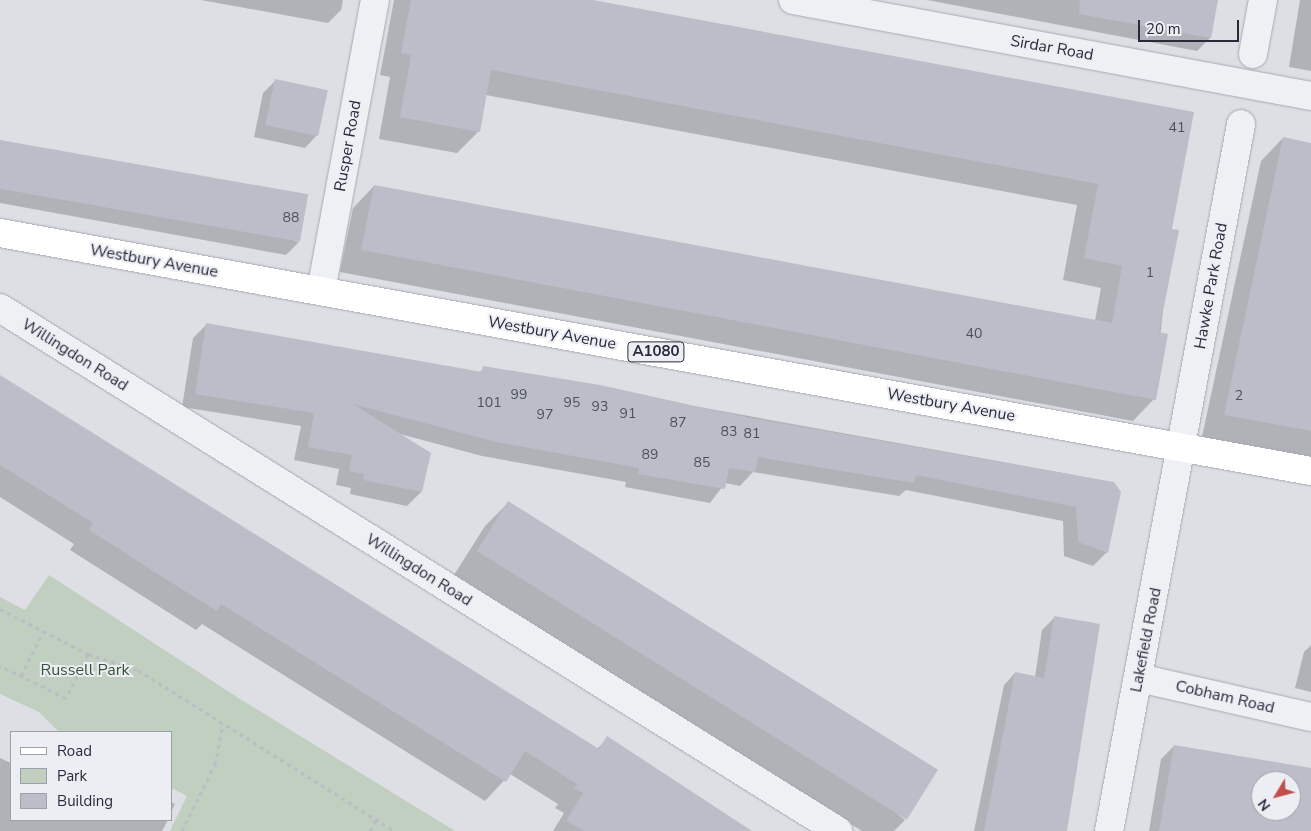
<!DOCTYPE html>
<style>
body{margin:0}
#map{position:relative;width:1311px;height:831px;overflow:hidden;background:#dddfe5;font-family:"Nunito Sans",sans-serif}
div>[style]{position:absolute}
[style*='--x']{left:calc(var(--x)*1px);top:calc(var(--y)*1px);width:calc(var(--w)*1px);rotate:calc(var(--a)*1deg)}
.green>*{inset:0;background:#c0cfbf}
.shadow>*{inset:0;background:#0003}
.building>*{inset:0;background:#bbbdc8;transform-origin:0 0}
.path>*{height:3px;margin-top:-1.5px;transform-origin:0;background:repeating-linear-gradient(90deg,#bbbdc4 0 4px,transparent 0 8px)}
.roads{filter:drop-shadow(0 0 1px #a7a9b2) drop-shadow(0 0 1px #a7a9b2)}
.minor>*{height:28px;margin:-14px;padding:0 14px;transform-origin:14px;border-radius:14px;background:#eff0f4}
.primary>*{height:28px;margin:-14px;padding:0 14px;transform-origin:14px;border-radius:14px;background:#fff}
span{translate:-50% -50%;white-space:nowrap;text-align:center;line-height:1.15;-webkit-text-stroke:4px #eceef3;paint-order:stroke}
.number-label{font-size:14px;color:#4d505e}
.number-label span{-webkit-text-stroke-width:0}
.shield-label span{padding:1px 4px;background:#eceef3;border:1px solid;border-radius:4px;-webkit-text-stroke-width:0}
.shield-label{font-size:15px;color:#282b3b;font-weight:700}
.street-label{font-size:16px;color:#282b3b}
.park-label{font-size:16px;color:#365536}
.legend{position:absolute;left:10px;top:731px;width:162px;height:90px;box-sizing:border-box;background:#eceef3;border:1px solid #9ea0a9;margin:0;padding:6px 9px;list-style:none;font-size:15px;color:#282b3b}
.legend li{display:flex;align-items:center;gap:10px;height:25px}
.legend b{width:25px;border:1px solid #9ea0a9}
.north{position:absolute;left:1251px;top:771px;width:50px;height:50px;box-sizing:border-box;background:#eceef3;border:1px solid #9ea0a9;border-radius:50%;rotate:233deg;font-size:14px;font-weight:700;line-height:20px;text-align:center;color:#282b3b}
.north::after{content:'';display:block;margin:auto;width:18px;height:22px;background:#c24f4b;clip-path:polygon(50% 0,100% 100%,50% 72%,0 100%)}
.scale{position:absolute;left:1138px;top:20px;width:101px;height:22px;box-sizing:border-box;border:2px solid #282b3b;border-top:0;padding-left:6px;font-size:15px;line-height:18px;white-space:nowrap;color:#282b3b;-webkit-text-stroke:4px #eceef3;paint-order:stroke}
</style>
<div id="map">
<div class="green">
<i style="clip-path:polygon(49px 575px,240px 699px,455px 831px,170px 831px,187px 796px,171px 788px,171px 732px,59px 732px,39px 712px,0 694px,0 597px,25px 610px)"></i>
</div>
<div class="shadow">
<i style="clip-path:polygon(201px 0,343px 0,341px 10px,328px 23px)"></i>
<i style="clip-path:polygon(394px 0,586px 0,1193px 113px,1171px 230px,1154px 399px,1133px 421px,340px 272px,353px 208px,374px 186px,1095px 321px,1101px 288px,1063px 280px,1077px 205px,486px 95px,479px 131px,457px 153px,379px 139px,390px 77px,380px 75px)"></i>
<i style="clip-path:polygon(927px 0,1217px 0,1210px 38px,1197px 51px)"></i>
<i style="clip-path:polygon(1300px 0,1311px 0,1311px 71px,1289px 67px)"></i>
<i style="clip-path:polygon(276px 80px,317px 135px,305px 148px,254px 137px,263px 93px)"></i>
<i style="clip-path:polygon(1283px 138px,1311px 144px,1311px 457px,1202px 437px,1261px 161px)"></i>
<i style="clip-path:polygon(0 141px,299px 242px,286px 255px,0 203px)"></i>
<i style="clip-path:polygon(207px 324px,479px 373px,484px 368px,1074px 475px,1107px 552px,1093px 566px,1064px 556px,1063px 521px,906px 490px,899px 496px,753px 472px,740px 486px,725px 483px,710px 503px,625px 487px,626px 482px,482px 456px,400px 434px,429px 453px,421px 492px,407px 506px,350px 494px,351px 488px,336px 485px,339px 469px,294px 460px,301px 426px,182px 407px,193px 338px)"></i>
<i style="clip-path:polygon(0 377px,597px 749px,604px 742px,750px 831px,553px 831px,564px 813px,555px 808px,558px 804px,510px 774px,485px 801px,202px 624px,196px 630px,70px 550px,74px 544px,0 497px)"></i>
<i style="clip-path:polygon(508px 503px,905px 820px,894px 831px,862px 831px,454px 575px,485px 526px)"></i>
<i style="clip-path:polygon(1054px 618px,1066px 831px,974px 831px,1004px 685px,1015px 673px,1035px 677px,1042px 630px)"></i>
<i style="clip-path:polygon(1311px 645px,1311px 692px,1295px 688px,1304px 652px)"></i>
<i style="clip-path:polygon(evenodd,1174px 746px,1311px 769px,1311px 831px,1149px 831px,1161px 759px,1174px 746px,1261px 781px,1291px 781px,1291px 811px,1261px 811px,1261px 781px)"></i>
<i style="clip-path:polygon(0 758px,11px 763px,11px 820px,168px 820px,162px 831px,0 831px)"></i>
<i style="clip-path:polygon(171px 802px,175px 804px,171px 812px)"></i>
</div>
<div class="building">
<i style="clip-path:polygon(411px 0,593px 0,1194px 112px,1172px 229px,1179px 230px,1159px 332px,1168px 334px,1156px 400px,361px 250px,374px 185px,1112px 323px,1122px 266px,1084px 258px,1098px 184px,491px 70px,480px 132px,400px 117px,411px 55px,401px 53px)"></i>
<i style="clip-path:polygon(1080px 0,1218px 0,1211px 38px,1079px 14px)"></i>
<i style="left:275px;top:79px;width:54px;height:47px;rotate:12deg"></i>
<i style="clip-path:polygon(1283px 137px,1311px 143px,1311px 431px,1224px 415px)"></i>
<i style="left:0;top:140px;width:313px;height:48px;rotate:10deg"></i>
<i style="clip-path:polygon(206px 323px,482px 372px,483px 366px,600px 385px,745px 417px,1114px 482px,1121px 492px,1108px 553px,1078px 542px,1076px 507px,916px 475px,914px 483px,758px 457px,755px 472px,729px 468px,725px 489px,638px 474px,639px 468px,496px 442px,353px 404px,431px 453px,422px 492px,363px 480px,364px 474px,349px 471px,352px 455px,308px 447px,314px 413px,195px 394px)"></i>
<i style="clip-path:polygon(0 375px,599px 749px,607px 736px,752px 831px,584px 831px,566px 821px,583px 793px,574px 788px,577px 784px,525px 751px,506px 782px,221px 604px,217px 611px,172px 583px,89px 530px,93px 523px,0 465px)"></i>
<i style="left:508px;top:501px;width:507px;height:59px;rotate:32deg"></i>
<i style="clip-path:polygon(1054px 616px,1100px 624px,1067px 831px,984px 831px,1015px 672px,1044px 678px)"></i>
<i style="clip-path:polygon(evenodd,1174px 745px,1311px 768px,1311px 831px,1159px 831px,1174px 745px,1261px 781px,1291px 781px,1291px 811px,1261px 811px,1261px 781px)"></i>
</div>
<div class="path">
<i style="--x:0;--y:609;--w:99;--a:27.1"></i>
<i style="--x:88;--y:654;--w:49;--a:116.6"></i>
<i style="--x:66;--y:698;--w:73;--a:-154.1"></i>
<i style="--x:88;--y:654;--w:52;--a:17.7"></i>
<i style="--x:138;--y:670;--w:303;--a:32.1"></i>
<i style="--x:21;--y:676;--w:51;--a:-63.4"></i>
<i style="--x:182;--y:831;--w:75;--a:-63.8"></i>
<i style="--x:215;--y:764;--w:41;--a:-78.7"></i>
<i style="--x:370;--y:831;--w:13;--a:-61"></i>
</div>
<div class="roads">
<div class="minor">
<i style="--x:793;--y:0;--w:527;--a:10.5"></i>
<i style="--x:1253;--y:54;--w:55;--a:-79.5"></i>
<i style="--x:321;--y:291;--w:296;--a:-79.5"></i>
<i style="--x:0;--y:308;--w:988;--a:31.97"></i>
<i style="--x:1139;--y:678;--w:176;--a:12.8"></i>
<i style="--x:1109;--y:831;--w:719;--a:-79.42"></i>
</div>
<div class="primary">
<i style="--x:0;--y:233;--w:1332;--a:10.29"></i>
</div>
</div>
<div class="number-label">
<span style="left:1177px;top:128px">41</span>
<span style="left:291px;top:218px">88</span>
<span style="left:1150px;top:273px">1</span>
<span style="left:974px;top:334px">40</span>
<span style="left:519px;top:395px">99</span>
<span style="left:1239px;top:396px">2</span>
<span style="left:489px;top:403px">101</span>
<span style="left:572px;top:403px">95</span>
<span style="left:600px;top:407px">93</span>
<span style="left:628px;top:414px">91</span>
<span style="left:545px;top:415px">97</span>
<span style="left:678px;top:423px">87</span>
<span style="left:729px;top:432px">83</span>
<span style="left:752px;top:434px">81</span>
<span style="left:650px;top:455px">89</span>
<span style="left:702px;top:463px">85</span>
</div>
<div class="shield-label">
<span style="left:656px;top:352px">A1080</span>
</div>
<div class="street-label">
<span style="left:1052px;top:48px;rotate:10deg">Sirdar Road</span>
<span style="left:348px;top:146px;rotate:-80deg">Rusper Road</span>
<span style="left:154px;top:261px;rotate:10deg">Westbury Avenue</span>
<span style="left:1211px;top:286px;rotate:-80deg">Hawke Park Road</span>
<span style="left:552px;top:333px;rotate:10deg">Westbury Avenue</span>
<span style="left:75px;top:355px;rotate:32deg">Willingdon Road</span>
<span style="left:951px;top:405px;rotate:10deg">Westbury Avenue</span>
<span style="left:419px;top:570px;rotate:32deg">Willingdon Road</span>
<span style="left:1146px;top:640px;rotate:-79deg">Lakefield Road</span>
<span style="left:1225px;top:697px;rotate:13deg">Cobham Road</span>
</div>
<div class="park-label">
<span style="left:85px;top:670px">Russell Park</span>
</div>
<ul class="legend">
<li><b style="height:6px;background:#fff"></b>Road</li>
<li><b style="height:14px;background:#c0cfbf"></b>Park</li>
<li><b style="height:14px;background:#bbbdc8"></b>Building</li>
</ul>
<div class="north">N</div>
<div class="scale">20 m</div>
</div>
